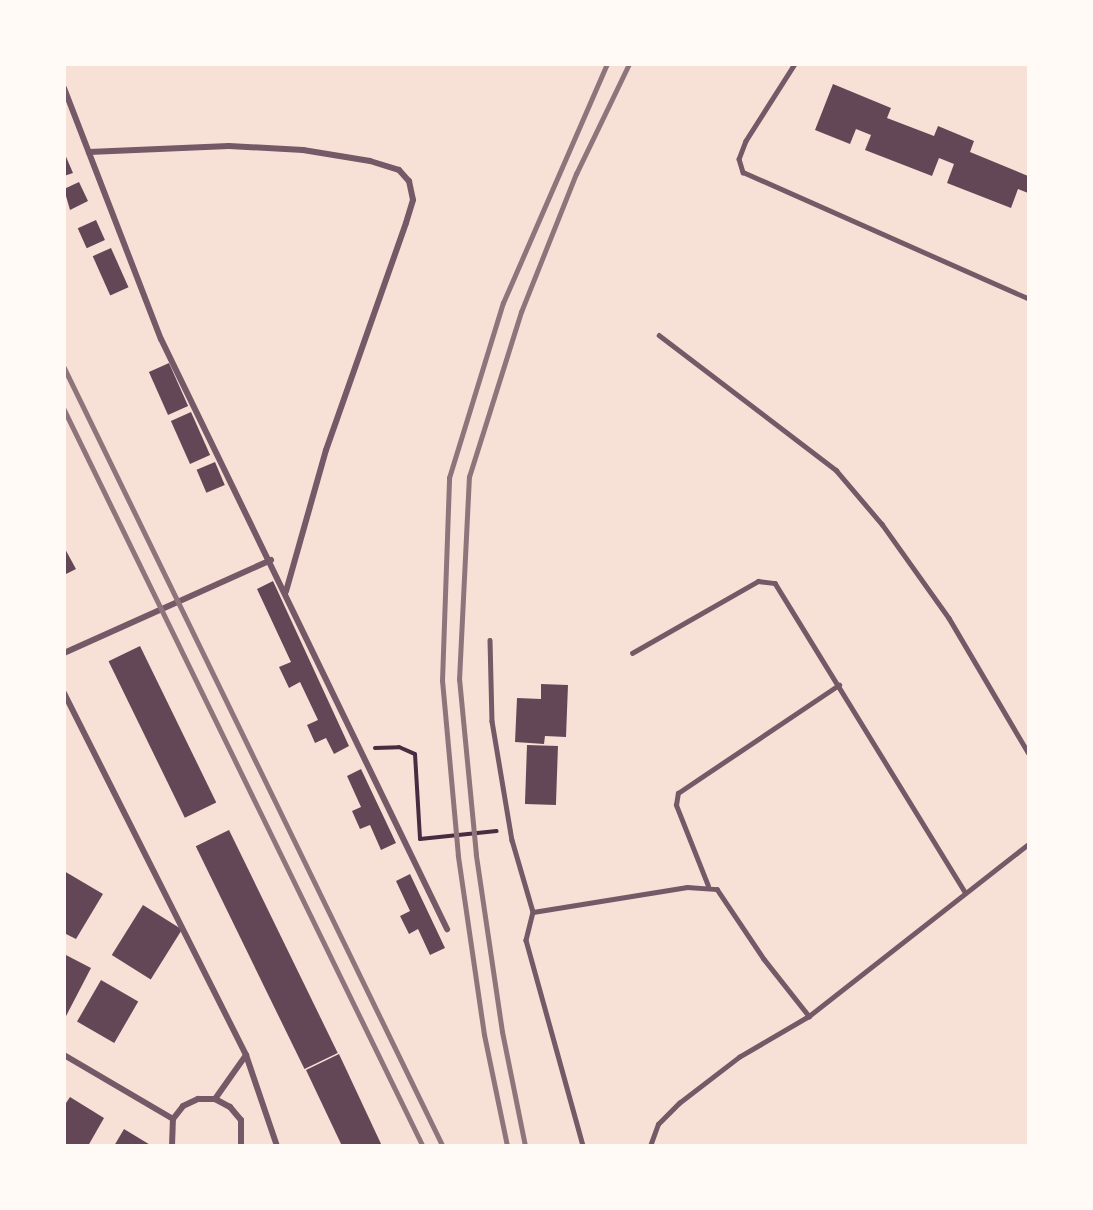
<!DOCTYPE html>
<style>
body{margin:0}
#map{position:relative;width:1093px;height:1210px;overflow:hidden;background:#f7e1d7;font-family:"Work Sans",sans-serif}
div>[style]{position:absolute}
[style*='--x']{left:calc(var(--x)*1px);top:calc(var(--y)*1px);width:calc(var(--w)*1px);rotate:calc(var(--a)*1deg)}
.building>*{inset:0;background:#644757;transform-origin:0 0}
.path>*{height:4px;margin:-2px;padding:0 2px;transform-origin:2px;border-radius:2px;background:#4a2c40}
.service>*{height:4.5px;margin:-2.25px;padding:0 2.25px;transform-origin:2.25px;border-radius:2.25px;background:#755966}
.minor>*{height:6px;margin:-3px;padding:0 3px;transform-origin:3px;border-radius:3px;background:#755966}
.rail>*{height:4.5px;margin:-2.25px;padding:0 2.25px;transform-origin:2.25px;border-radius:2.25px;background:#8f747c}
span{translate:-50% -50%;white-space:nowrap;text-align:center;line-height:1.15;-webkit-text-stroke:5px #fffaf5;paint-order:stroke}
.frame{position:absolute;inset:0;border:66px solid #fffaf5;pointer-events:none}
</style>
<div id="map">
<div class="building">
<i style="clip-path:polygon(833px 84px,891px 108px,887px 118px,934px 136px,938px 126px,974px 141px,970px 152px,1028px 176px,1028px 193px,1018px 189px,1011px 208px,947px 183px,954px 164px,939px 158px,932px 176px,865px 150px,871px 135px,856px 129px,850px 144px,815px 130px)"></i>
<i style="clip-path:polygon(64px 152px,73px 173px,64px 176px)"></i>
<i style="clip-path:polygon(79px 182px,88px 201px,70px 210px,64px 189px)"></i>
<i style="left:96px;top:220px;width:22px;height:20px;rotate:66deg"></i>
<i style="left:111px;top:248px;width:43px;height:20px;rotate:66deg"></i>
<i style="left:169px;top:363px;width:47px;height:22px;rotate:66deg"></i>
<i style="left:191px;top:412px;width:47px;height:22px;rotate:66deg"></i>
<i style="left:215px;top:462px;width:25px;height:20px;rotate:67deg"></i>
<i style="clip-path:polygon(64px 547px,76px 569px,64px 575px)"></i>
<i style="clip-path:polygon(273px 581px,349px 746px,334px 754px,326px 738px,315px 743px,307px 725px,318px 720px,300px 682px,289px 688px,279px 667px,291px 662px,257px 589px)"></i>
<i style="left:140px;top:646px;width:174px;height:35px;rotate:64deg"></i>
<i style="clip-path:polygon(541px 684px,568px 685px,566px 737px,545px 736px,544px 744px,515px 742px,517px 698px,541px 699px)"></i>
<i style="left:527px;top:745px;width:31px;height:59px;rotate:2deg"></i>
<i style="clip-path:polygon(361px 769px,396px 843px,381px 850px,370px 825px,360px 829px,352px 811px,361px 807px,347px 776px)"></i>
<i style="left:229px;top:830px;width:248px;height:37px;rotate:64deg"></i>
<i style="clip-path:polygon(64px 871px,103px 894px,76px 939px,64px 933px)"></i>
<i style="clip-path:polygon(410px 874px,445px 948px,430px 955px,418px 929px,409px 934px,400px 916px,410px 911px,396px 881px)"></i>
<i style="left:143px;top:905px;width:46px;height:59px;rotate:32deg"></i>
<i style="clip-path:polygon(64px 954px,91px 968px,64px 1020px)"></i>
<i style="left:101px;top:980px;width:43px;height:48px;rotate:30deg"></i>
<i style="clip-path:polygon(339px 1054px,382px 1146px,342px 1146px,306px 1070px)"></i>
<i style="clip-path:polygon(70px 1097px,104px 1118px,88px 1146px,64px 1146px,64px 1106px)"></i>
<i style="clip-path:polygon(124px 1129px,152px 1146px,114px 1146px)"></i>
</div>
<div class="path">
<i style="--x:375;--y:748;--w:24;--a:-2"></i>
<i style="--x:399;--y:747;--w:17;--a:24"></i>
<i style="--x:415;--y:754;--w:85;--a:86.6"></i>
<i style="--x:420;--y:839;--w:77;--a:-5.9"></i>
</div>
<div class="service">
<i style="--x:795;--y:64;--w:91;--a:122.5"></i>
<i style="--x:746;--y:141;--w:19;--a:111"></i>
<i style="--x:739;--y:159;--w:14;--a:73"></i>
<i style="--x:743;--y:172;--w:312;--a:23.9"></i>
<i style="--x:659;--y:335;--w:223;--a:37.3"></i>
<i style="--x:836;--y:470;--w:71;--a:49.6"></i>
<i style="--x:882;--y:524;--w:115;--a:54.5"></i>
<i style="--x:949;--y:618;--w:156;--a:59.5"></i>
<i style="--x:490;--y:640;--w:81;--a:88.6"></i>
<i style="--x:492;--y:721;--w:121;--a:80.5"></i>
<i style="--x:512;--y:840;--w:75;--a:73.7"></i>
<i style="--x:533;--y:912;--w:29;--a:104"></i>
<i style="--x:526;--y:940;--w:214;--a:74.5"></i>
<i style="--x:632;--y:653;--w:145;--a:-29.7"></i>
<i style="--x:758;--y:581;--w:17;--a:7"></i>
<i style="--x:775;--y:583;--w:363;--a:58.4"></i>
<i style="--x:708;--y:886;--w:87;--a:-111.6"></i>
<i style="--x:676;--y:805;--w:12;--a:-81"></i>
<i style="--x:678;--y:793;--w:194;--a:-33.9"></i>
<i style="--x:533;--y:912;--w:156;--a:-9.2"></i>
<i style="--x:687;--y:887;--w:30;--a:4"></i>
<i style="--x:717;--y:889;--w:84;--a:56.1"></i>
<i style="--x:764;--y:959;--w:73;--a:51.7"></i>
<i style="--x:650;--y:1146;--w:23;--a:-70"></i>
<i style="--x:658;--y:1124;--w:30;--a:-45"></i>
<i style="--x:679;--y:1103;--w:76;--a:-37.5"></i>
<i style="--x:739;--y:1057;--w:81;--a:-30.4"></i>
<i style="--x:809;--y:1016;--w:278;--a:-38.1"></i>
</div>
<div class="minor">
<i style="--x:64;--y:88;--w:269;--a:68.9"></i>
<i style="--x:161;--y:339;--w:656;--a:64.14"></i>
<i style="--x:89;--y:152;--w:140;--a:-2.5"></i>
<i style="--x:229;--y:146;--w:74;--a:3.1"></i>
<i style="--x:303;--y:150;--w:68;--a:9.3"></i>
<i style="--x:370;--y:161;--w:30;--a:17"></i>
<i style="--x:399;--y:170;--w:15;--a:48"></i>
<i style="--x:409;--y:181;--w:19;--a:78"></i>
<i style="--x:413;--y:200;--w:24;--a:107"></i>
<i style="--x:406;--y:223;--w:241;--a:109.4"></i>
<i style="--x:326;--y:450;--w:147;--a:105.8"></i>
<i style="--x:64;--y:653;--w:227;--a:-24.2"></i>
<i style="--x:64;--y:693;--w:405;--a:63.3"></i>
<i style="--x:246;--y:1055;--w:96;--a:71.2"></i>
<i style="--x:64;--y:1055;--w:126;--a:30.4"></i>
<i style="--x:215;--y:1099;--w:54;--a:-54.8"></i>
<i style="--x:172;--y:1146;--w:27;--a:-88"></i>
<i style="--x:173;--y:1119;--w:16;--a:-52"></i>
<i style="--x:183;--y:1106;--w:17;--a:-25"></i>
<i style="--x:198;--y:1099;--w:17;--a:0"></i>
<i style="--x:215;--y:1099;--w:17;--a:28"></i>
<i style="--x:230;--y:1107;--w:17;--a:50"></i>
<i style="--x:241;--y:1120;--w:26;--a:90"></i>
</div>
<div class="rail">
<i style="--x:64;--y:367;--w:866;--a:64.06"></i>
<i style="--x:64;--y:409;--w:820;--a:64.03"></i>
<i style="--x:507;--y:1146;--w:113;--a:-101.7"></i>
<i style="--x:484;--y:1035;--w:181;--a:-98.3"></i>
<i style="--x:458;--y:856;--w:176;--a:-95.2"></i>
<i style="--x:442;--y:681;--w:203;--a:-88"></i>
<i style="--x:449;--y:478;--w:183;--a:-72.9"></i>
<i style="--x:503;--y:303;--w:261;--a:-66.5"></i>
<i style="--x:525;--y:1146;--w:116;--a:-101.4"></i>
<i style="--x:502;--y:1032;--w:179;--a:-98.4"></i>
<i style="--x:476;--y:855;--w:176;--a:-95.5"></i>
<i style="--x:459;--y:680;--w:203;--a:-87.2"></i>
<i style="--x:469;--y:477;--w:173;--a:-72.5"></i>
<i style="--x:521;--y:312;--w:149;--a:-68.3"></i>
<i style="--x:576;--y:174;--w:122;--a:-64.3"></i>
</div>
<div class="frame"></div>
</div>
